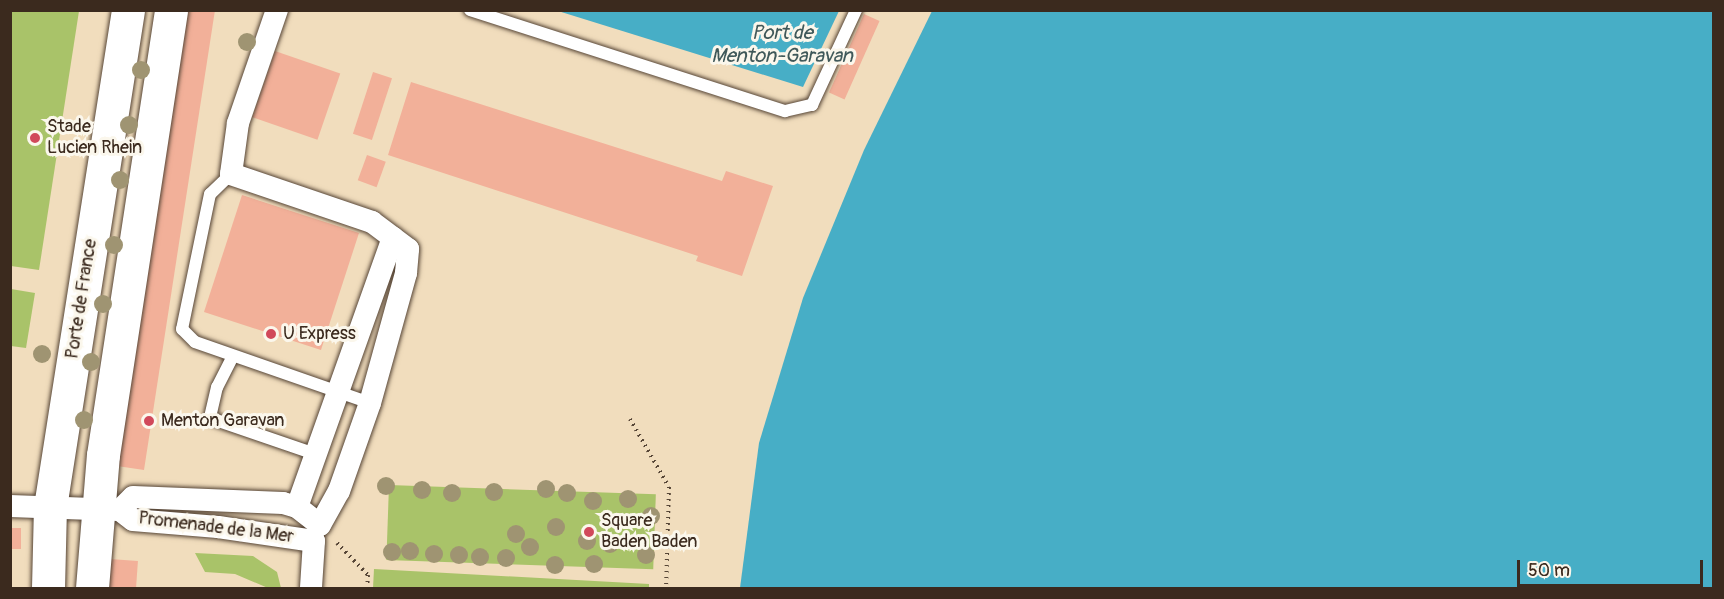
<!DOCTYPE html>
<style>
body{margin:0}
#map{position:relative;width:1724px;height:599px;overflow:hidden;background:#f1ddbd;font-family:Pangolin,sans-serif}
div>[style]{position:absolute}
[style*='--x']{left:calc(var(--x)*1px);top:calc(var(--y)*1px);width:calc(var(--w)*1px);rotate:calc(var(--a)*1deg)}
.green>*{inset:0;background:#a9c369;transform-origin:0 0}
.water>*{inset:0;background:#47aec6}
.building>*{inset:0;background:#f2b099;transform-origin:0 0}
.path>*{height:4px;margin-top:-2px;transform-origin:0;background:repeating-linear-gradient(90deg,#564536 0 1.5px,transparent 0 6px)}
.roads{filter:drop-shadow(0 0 2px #564536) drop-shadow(0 0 2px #564536)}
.service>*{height:12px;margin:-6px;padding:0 6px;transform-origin:6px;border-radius:6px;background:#fff}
.minor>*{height:22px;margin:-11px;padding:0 11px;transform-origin:11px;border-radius:11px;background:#fff}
.primary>*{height:33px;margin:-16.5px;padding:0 16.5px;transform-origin:16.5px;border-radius:16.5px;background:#fff}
.trees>*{width:18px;height:18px;margin:-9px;border-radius:50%;background:#9f9472}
.dots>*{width:16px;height:16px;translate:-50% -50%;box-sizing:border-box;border:3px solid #fbf7ec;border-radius:50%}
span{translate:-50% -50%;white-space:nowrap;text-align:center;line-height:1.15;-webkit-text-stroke:6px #fbf7ec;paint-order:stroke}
.poi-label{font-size:18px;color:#3b2a1e}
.left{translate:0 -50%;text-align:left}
.street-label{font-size:18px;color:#3b2a1e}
.water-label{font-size:20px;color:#3f5859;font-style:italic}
.frame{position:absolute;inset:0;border:12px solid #3b2a1e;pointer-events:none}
.scale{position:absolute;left:1517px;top:560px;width:186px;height:27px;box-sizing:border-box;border:3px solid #3b2a1e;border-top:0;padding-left:8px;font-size:18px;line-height:21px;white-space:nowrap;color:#3b2a1e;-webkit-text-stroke:4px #fbf7ec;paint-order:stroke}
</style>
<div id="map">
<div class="green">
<i style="clip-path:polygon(10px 11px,79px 11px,39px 270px,11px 266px)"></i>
<i style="clip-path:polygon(11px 289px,35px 293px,26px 348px,11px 346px)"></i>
<i style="left:389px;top:485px;width:267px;height:75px;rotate:2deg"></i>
<i style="clip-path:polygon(195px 553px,253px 556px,277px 572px,281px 588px,268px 588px,235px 574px,205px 572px)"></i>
<i style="clip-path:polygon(374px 569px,649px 584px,649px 588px,373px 588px)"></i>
</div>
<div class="water">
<i style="clip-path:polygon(558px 11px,839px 11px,803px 87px)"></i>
<i style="clip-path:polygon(932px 11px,1713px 11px,1713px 588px,740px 588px,759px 443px,803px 298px,864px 150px)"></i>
</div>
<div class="building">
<i style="clip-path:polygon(183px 10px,215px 10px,144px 470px,117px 466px)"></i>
<i style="left:864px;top:14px;width:17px;height:86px;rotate:24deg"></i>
<i style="left:275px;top:51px;width:69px;height:70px;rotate:19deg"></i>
<i style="left:373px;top:72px;width:20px;height:65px;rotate:18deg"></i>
<i style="clip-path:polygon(411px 82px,722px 181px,726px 171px,773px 186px,742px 276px,696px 261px,698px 256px,388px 155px)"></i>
<i style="left:367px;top:155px;width:20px;height:27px;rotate:20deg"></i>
<i style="left:242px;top:195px;width:123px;height:123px;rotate:18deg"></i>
<i style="left:10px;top:528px;width:11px;height:21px"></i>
<i style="left:110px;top:559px;width:28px;height:29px;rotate:4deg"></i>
</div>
<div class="path">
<i style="--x:630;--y:419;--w:78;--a:60.2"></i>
<i style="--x:669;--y:487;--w:101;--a:91.7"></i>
<i style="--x:337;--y:543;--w:45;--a:45.9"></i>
<i style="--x:368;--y:575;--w:13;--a:94"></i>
</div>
<div class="roads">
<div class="service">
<i style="--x:470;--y:10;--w:331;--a:17.8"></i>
<i style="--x:785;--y:111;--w:28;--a:-13"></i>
<i style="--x:812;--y:105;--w:105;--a:-65.1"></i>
<i style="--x:231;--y:174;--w:29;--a:136"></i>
<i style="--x:210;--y:194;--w:138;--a:101.7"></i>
<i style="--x:182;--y:329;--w:18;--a:45"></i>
<i style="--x:195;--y:342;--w:185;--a:19.2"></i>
<i style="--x:233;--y:356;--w:35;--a:117"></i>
<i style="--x:217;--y:387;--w:32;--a:103"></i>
<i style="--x:210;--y:418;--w:111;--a:18.9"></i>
</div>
<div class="minor">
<i style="--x:10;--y:506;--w:110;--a:2.1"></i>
<i style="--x:120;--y:510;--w:16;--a:38"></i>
<i style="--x:133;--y:520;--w:85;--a:4.7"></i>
<i style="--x:218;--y:527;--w:97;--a:8.3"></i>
<i style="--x:314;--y:541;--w:47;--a:93.7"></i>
<i style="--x:297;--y:507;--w:286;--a:-70.4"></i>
<i style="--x:120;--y:510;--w:18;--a:-45"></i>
<i style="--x:133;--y:497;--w:150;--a:2.3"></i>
<i style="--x:283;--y:503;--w:15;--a:16"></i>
<i style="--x:297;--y:507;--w:29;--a:38"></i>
<i style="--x:320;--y:525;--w:39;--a:-61"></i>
<i style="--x:339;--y:491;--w:93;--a:-70.6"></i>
<i style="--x:370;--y:403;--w:135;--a:-74.5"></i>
<i style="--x:406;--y:273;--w:24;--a:-85"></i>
<i style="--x:408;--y:249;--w:45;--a:-143.1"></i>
<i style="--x:372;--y:222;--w:149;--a:-161.2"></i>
<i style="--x:231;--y:174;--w:51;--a:-82.2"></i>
<i style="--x:238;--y:123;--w:120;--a:-71"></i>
</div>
<div class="primary">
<i style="--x:48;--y:588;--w:81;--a:-88.6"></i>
<i style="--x:50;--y:507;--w:503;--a:-81.08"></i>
<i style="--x:92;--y:588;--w:133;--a:-85.3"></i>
<i style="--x:103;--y:455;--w:450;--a:-81.3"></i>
</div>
</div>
<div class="trees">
<i style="left:247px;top:42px"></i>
<i style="left:141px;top:70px"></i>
<i style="left:129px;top:125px"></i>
<i style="left:120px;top:180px"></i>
<i style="left:114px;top:245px"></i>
<i style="left:103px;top:304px"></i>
<i style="left:42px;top:354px"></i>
<i style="left:91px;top:362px"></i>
<i style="left:84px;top:420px"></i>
<i style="left:386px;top:486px"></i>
<i style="left:546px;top:489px"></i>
<i style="left:422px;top:490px"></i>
<i style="left:494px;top:492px"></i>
<i style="left:452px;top:493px"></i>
<i style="left:567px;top:493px"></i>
<i style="left:628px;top:499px"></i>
<i style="left:593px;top:501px"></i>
<i style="left:651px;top:516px"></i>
<i style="left:556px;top:527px"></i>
<i style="left:516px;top:534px"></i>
<i style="left:587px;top:541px"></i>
<i style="left:610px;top:544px"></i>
<i style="left:530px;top:547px"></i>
<i style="left:410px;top:551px"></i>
<i style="left:392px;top:552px"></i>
<i style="left:434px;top:554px"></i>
<i style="left:459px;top:555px"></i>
<i style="left:646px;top:555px"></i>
<i style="left:480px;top:557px"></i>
<i style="left:506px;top:558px"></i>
<i style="left:594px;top:564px"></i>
<i style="left:555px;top:565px"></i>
</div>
<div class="dots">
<i style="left:35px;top:138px;background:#d1495b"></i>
<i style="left:271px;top:334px;background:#d1495b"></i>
<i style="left:149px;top:421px;background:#d1495b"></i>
<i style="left:589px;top:532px;background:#d1495b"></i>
</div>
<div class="poi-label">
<span class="left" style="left:47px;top:138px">Stade<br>Lucien Rhein</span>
<span class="left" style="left:283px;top:334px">U Express</span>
<span class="left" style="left:161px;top:421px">Menton Garavan</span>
<span class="left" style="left:601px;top:532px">Square<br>Baden Baden</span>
</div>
<div class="street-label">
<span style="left:82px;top:299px;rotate:-81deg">Porte de France</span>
<span style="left:216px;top:528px;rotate:7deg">Promenade de la Mer</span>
</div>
<div class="water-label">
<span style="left:782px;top:44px">Port de<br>Menton-Garavan</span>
</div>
<div class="frame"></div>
<div class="scale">50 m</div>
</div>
